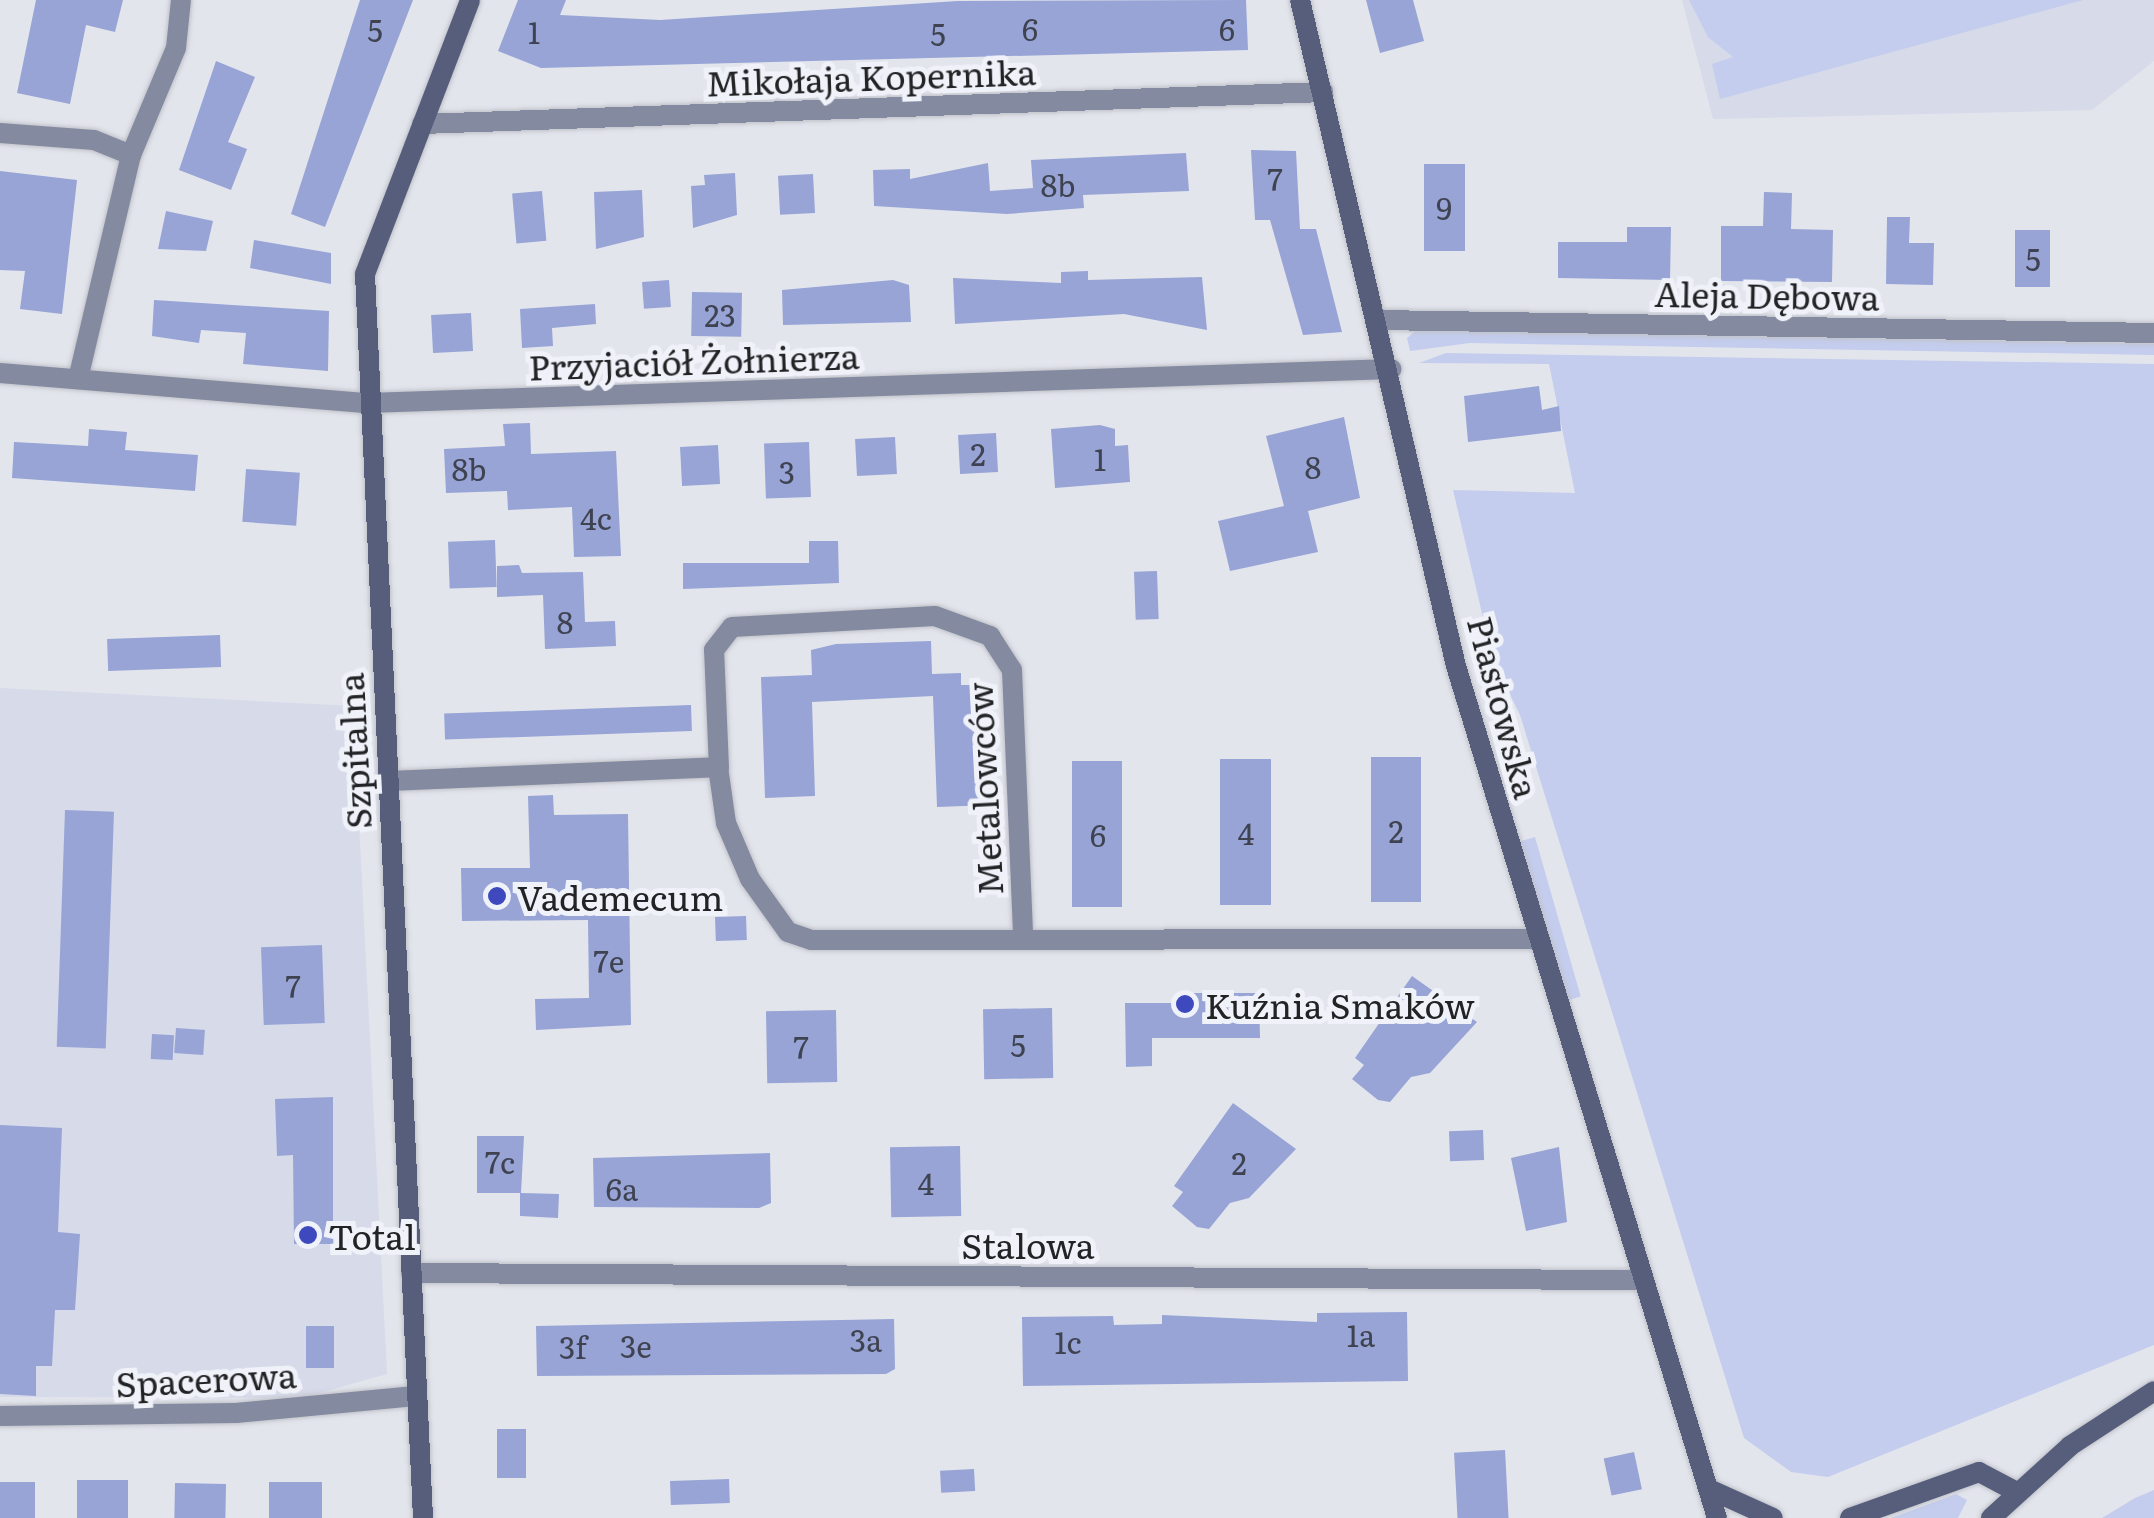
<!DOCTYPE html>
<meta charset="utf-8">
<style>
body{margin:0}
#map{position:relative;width:2154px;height:1518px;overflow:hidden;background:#e3e5ed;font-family:Literata,serif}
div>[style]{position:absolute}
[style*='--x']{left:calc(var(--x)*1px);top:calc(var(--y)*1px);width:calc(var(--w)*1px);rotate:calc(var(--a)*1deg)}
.built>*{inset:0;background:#d6dae9}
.green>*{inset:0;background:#c4cded;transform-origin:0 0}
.building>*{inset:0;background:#97a4d5;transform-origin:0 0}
.roads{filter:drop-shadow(0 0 2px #c0c2c9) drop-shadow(0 0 2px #c0c2c9)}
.street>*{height:20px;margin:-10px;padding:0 10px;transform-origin:10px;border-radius:10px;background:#848a9f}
.secondary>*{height:20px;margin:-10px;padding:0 10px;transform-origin:10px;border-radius:10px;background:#565e7c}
.dots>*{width:28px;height:28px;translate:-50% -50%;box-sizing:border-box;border:5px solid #f0f2fa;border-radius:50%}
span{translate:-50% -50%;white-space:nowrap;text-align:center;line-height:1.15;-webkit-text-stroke:10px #f0f2fa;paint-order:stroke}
.number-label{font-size:30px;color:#3f4351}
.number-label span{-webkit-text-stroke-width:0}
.street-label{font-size:35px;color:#222325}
.poi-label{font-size:35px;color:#222325}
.left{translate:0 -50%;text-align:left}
</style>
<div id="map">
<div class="built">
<i style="clip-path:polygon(1682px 0,2154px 0,2154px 61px,2092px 110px,1713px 119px)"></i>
<i style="clip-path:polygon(0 688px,353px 706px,387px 1374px,302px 1398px,0 1397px)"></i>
</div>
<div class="green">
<i style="clip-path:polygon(1689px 0,2083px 0,1720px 99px,1712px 64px,1733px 57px,1708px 37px)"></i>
<i style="clip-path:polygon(1417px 330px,2154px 344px,2154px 355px,1470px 343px,1410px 351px,1407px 338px)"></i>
<i style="clip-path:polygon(1446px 353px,2154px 364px,2154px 1345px,1828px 1477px,1791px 1472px,1744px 1438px,1520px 715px,1493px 660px,1453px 490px,1575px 493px,1549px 364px,1419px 363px)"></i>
<i style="left:1535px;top:837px;width:166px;height:15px;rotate:74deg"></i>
<i style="clip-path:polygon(2154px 1490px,2154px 1518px,2102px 1518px,2135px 1498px)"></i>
<i style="clip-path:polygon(1956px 1494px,1967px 1500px,1958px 1518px,1891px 1518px)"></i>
</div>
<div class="building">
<i style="clip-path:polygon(36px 0,123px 0,115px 32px,86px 25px,70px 104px,17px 93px)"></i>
<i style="clip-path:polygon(360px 0,413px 0,325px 227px,291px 214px)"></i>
<i style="clip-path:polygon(518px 0,566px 0,560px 15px,660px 20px,958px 1px,1246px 0,1248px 50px,541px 68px,498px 51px)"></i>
<i style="clip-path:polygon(1366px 0,1413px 0,1424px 41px,1380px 53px)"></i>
<i style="clip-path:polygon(216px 61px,255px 77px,228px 142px,247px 149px,231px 190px,179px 170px)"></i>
<i style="clip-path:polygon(1251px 150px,1296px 151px,1300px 229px,1316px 229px,1342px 332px,1303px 335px,1270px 220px,1255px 220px)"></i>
<i style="clip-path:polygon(1186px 153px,1189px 191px,1083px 195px,1084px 208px,1007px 214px,874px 206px,873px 170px,910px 169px,910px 179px,988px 163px,990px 191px,1033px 188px,1031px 160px)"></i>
<i style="left:1424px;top:164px;width:41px;height:87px"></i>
<i style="clip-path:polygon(0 171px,77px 180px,62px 314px,20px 309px,25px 271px,0 270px)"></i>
<i style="clip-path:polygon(735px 173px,737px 215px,693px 228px,691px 186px,705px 185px,704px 175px)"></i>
<i style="left:813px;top:174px;width:39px;height:35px;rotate:87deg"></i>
<i style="clip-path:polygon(642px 190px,644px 237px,596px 249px,594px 192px)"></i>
<i style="left:542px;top:191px;width:50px;height:30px;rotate:85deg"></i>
<i style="clip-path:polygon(1764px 192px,1792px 193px,1791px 229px,1833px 230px,1832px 282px,1721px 281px,1721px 226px,1763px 226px)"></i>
<i style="clip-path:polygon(166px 211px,213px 221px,206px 251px,158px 249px)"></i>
<i style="clip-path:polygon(1887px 217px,1910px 217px,1909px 243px,1934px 243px,1933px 285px,1886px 284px)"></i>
<i style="clip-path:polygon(1627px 227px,1671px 227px,1670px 280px,1558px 278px,1558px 242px,1627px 242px)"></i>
<i style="left:2015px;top:230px;width:35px;height:57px"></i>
<i style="clip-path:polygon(254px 240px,331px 253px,331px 284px,250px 268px)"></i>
<i style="clip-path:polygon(1088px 271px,1088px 280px,1202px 277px,1207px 330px,1124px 314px,955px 324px,953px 278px,1061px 283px,1061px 272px)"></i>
<i style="left:669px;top:280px;width:27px;height:27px;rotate:86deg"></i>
<i style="clip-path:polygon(893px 280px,909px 285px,911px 322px,783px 325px,782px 290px)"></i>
<i style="left:692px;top:292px;width:50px;height:44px;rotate:1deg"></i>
<i style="clip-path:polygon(154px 300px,329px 311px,328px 371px,243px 364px,246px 333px,201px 330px,199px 343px,152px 336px)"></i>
<i style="clip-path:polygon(595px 304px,596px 324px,552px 328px,553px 346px,522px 348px,520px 309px)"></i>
<i style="left:471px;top:313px;width:38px;height:40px;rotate:87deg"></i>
<i style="clip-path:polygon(1539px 386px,1542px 410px,1559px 406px,1561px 431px,1468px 442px,1464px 396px)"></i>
<i style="clip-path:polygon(1344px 417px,1360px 498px,1308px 511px,1318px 552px,1230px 571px,1218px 521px,1284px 506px,1266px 436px)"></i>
<i style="clip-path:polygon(530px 423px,531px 454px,616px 451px,621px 556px,574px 557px,572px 507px,508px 510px,507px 491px,446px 493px,444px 449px,505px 446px,503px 424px)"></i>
<i style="clip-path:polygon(1100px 425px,1115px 429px,1115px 446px,1128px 445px,1130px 482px,1055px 488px,1051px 429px)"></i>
<i style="clip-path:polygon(89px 429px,127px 432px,125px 450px,198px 455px,195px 491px,12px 478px,14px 442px,88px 446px)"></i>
<i style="left:996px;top:433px;width:39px;height:38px;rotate:87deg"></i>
<i style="left:895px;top:437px;width:37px;height:40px;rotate:87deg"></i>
<i style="left:809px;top:442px;width:55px;height:45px;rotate:88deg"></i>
<i style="left:718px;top:445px;width:39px;height:38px;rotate:87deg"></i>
<i style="left:246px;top:469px;width:54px;height:53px;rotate:4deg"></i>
<i style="left:495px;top:540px;width:47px;height:47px;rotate:88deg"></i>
<i style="clip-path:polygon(809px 541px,838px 541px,839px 583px,683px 589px,683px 563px,809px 563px)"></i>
<i style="clip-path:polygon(519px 565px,522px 573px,583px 572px,585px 622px,615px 621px,616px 646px,545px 649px,543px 595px,497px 597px,497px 566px)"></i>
<i style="left:1157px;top:571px;width:48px;height:23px;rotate:88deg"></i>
<i style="left:220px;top:635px;width:32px;height:113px;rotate:88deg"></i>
<i style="clip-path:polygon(931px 641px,932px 674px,961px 673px,961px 685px,981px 685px,991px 805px,937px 807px,933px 696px,812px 702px,815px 796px,765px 798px,761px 677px,812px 675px,811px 650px,836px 644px)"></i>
<i style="left:691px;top:705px;width:26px;height:247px;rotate:88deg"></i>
<i style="left:1421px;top:757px;width:145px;height:50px;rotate:90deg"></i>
<i style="left:1271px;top:759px;width:146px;height:51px;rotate:90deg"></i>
<i style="left:1122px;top:761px;width:146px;height:50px;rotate:90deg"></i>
<i style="clip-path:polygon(553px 795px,554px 815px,628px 814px,631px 1025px,536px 1030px,535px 999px,589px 998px,588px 920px,462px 921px,461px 868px,530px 868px,528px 796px)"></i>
<i style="left:65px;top:810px;width:49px;height:237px;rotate:2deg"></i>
<i style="left:746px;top:916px;width:24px;height:31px;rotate:88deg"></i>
<i style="left:322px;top:945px;width:78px;height:61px;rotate:88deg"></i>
<i style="clip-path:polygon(1412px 976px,1477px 1022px,1430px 1073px,1411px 1077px,1390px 1102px,1378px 1100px,1352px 1079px,1364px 1065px,1355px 1058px)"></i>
<i style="clip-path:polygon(1180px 993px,1259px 993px,1260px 1038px,1152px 1038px,1152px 1066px,1126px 1067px,1125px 1003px,1180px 1003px)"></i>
<i style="left:1052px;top:1008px;width:70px;height:69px;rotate:89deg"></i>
<i style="left:836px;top:1010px;width:72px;height:70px;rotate:89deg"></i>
<i style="left:176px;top:1028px;width:29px;height:25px;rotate:4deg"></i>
<i style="left:152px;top:1034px;width:22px;height:25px;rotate:3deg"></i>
<i style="clip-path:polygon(333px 1097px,333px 1244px,294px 1244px,293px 1155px,277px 1156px,275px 1099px)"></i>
<i style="clip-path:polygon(1233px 1103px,1296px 1149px,1249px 1198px,1230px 1203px,1209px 1229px,1197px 1227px,1172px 1206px,1183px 1192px,1174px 1186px)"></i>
<i style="clip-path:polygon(0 1125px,62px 1128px,58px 1232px,80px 1234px,75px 1310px,55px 1310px,52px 1366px,36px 1366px,36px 1396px,0 1394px)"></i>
<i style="left:1483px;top:1130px;width:30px;height:34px;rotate:88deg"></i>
<i style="clip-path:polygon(477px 1136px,524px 1136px,521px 1193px,559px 1194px,558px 1218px,520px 1216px,520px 1193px,477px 1193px)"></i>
<i style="left:960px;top:1146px;width:70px;height:70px;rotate:89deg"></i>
<i style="clip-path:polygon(1559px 1147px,1567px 1222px,1526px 1231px,1511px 1158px)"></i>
<i style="clip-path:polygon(770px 1153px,771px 1203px,759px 1208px,594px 1207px,593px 1158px)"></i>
<i style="clip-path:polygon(1407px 1312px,1408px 1381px,1023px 1386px,1022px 1317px,1113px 1316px,1114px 1325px,1162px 1324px,1162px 1315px,1317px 1322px,1317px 1313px)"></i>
<i style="clip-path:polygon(894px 1319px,895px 1369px,886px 1374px,537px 1376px,536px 1326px)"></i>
<i style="left:306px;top:1326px;width:28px;height:42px"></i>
<i style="left:497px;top:1429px;width:29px;height:49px"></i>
<i style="left:1505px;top:1450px;width:68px;height:51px;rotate:87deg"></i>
<i style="left:1634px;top:1452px;width:38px;height:31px;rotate:78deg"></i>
<i style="left:974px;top:1469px;width:22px;height:34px;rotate:87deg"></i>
<i style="left:729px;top:1479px;width:24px;height:59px;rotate:88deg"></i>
<i style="left:77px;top:1480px;width:51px;height:38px"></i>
<i style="left:0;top:1482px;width:35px;height:36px"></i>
<i style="left:269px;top:1482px;width:53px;height:36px"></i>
<i style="left:175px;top:1483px;width:51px;height:35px;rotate:1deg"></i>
</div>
<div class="roads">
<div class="street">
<i style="--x:422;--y:124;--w:902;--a:-2.03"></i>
<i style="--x:0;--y:133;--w:94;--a:4.3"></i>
<i style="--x:94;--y:140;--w:40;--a:22"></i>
<i style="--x:1379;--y:320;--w:775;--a:0.96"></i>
<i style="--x:0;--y:373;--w:369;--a:4.7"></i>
<i style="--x:368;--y:403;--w:1024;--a:-1.9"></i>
<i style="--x:78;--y:379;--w:230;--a:-76.7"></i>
<i style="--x:131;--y:155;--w:116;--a:-67.2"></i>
<i style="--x:176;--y:48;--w:48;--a:-84.1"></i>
<i style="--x:719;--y:768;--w:118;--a:-92.4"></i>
<i style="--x:714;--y:650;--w:29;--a:-52"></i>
<i style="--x:732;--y:627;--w:203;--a:-3.1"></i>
<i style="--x:935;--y:616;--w:59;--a:20"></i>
<i style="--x:990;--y:636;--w:40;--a:57.1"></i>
<i style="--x:1012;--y:670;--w:268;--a:87.6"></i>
<i style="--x:387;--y:781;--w:331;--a:-2.4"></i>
<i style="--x:718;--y:767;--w:57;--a:81.9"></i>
<i style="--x:726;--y:823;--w:61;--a:66.8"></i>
<i style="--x:750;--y:879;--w:65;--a:54.4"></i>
<i style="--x:788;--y:932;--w:24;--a:19"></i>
<i style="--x:811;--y:940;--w:724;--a:-0.08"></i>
<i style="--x:411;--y:1273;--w:1233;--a:0.33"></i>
<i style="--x:0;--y:1416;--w:236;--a:-0.7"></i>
<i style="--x:236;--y:1413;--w:180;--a:-5.4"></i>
</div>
<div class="secondary">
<i style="--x:1300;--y:0;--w:684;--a:76.82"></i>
<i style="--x:1456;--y:666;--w:891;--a:72.97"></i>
<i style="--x:1709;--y:1489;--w:70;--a:24.4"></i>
<i style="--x:423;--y:1518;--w:1245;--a:-92.67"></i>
<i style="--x:365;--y:274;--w:293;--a:-69"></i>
<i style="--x:1850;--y:1518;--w:137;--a:-19.6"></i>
<i style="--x:1979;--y:1472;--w:43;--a:27.8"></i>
<i style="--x:1991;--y:1518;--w:107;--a:-42.3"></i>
<i style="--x:2070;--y:1446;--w:100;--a:-33.2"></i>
</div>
</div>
<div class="dots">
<i style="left:497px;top:896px;background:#3e49bd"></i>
<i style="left:1185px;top:1004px;background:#3e49bd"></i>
<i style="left:308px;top:1235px;background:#3e49bd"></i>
</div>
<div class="number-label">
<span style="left:1030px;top:28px">6</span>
<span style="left:1227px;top:28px">6</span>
<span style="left:375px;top:29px">5</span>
<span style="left:534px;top:31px">1</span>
<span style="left:938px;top:33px">5</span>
<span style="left:1275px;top:178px">7</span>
<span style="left:1058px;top:184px">8b</span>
<span style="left:1444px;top:207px">9</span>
<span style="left:2033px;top:258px">5</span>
<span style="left:720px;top:314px">23</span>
<span style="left:978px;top:453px">2</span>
<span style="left:1100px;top:458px">1</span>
<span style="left:1313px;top:466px">8</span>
<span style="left:469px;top:468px">8b</span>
<span style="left:787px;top:471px">3</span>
<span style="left:596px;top:517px">4c</span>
<span style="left:565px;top:621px">8</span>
<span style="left:1396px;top:830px">2</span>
<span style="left:1246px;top:832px">4</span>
<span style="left:1098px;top:834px">6</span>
<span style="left:609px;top:960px">7e</span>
<span style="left:293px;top:985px">7</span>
<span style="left:1018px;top:1044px">5</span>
<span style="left:801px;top:1046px">7</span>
<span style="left:500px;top:1161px">7c</span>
<span style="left:1239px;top:1162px">2</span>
<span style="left:926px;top:1182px">4</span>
<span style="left:622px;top:1188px">6a</span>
<span style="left:1361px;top:1334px">1a</span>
<span style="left:866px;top:1339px">3a</span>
<span style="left:1068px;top:1341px">1c</span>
<span style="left:636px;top:1345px">3e</span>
<span style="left:573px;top:1346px">3f</span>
</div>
<div class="street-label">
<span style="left:871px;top:76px;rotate:-2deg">Mikołaja Kopernika</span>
<span style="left:1767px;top:294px;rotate:1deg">Aleja Dębowa</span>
<span style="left:694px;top:360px;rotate:-2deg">Przyjaciół Żołnierza</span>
<span style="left:1505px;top:707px;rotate:75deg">Piastowska</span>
<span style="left:353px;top:751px;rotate:-93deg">Szpitalna</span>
<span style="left:983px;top:789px;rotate:-93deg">Metalowców</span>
<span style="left:1028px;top:1244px">Stalowa</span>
<span style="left:206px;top:1378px;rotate:-3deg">Spacerowa</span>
</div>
<div class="poi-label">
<span class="left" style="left:517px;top:896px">Vademecum</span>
<span class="left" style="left:1205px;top:1004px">Kuźnia Smaków</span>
<span class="left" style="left:328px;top:1235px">Total</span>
</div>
</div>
